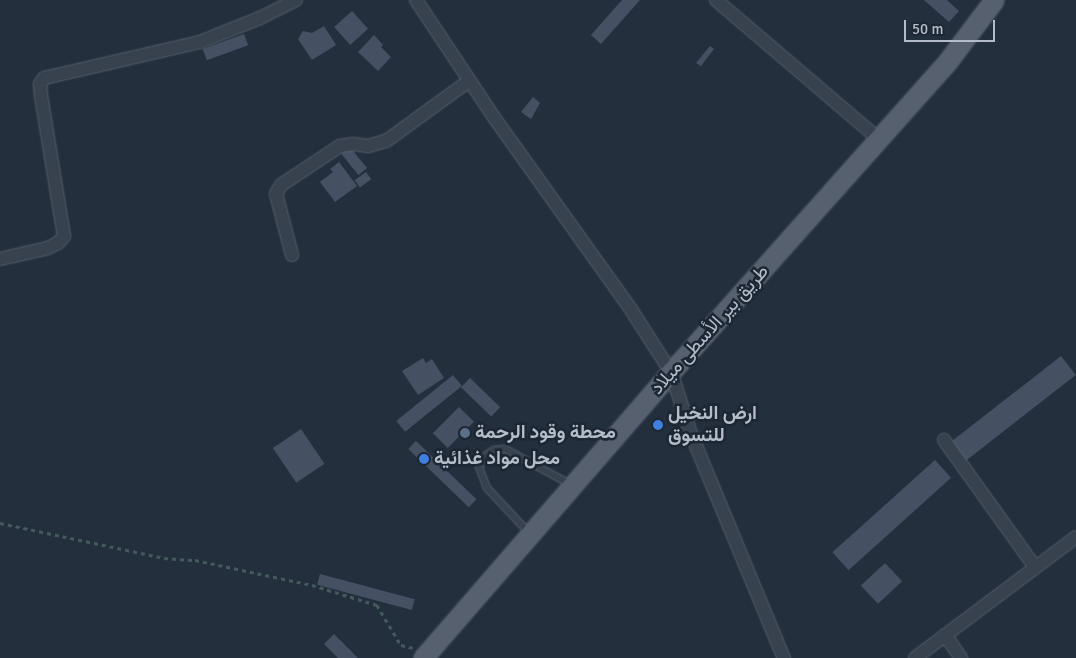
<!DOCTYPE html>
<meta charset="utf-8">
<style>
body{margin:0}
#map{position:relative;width:1076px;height:658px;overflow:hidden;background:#242f3e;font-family:Signika,Vazirmatn,sans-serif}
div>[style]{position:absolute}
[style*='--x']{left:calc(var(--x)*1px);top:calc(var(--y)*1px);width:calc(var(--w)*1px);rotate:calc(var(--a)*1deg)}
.building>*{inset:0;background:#455162;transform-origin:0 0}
.path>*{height:2.5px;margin-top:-1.25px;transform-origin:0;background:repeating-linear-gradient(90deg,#44595c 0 4px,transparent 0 8px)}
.roads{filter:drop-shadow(0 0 1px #565f6c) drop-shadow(0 0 1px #565f6c)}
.service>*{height:6px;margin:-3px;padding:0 3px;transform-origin:3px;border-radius:3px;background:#38414e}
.minor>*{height:12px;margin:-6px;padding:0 6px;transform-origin:6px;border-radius:6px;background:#38414e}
.primary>*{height:19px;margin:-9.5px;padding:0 9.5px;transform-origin:9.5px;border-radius:9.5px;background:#56606e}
.dots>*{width:14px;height:14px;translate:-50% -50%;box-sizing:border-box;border:2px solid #1d2633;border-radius:50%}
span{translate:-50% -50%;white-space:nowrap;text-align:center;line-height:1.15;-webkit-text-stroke:5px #1d2633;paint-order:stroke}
.street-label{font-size:19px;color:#b4bcc9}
.poi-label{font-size:19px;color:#b4bcc9;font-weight:700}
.left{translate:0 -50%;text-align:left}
.scale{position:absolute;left:904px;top:20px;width:91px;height:22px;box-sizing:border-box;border:2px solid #b4bcc9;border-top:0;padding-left:6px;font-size:15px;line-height:18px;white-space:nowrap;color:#b4bcc9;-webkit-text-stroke:4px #1d2633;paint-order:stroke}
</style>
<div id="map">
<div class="building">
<i style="clip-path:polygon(622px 0,640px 0,601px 44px,591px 35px)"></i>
<i style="clip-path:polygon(924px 0,947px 0,959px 11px,949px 22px)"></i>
<i style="left:352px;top:11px;width:24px;height:24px;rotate:48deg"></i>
<i style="clip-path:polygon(324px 26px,336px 45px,312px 60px,298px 39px,303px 31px,312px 33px)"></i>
<i style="left:244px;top:34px;width:12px;height:44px;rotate:70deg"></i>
<i style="clip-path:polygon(374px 35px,383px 45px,381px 47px,391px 57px,378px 71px,358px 52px)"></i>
<i style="clip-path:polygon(710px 46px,714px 49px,701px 66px,696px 63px)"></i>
<i style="clip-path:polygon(533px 97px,540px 103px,531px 119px,521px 112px)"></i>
<i style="left:350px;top:147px;width:27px;height:11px;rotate:51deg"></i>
<i style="clip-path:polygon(339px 162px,357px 186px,335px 202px,320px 182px,333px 172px,330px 169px)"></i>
<i style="left:366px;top:172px;width:9px;height:14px;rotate:54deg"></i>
<i style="left:1061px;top:356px;width:24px;height:139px;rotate:52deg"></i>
<i style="clip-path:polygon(423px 358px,426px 363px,432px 359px,444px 378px,418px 395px,402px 371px)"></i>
<i style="left:453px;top:375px;width:14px;height:73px;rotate:51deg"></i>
<i style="left:470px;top:378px;width:42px;height:13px;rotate:44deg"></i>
<i style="left:459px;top:407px;width:21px;height:37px;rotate:45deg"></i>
<i style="left:301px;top:429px;width:42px;height:34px;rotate:56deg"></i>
<i style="left:416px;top:441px;width:84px;height:11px;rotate:44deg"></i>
<i style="left:935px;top:460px;width:24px;height:138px;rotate:48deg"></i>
<i style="left:885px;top:563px;width:25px;height:33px;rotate:47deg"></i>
<i style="left:320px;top:574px;width:98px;height:11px;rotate:15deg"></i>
<i style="clip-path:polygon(334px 634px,358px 658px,338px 658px,324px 644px)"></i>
</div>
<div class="path">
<i style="--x:0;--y:523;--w:168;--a:12"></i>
<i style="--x:164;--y:558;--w:31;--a:4"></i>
<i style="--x:195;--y:560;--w:120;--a:12.1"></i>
<i style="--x:312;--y:585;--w:68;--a:17.1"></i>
<i style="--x:377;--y:605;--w:47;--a:59"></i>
<i style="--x:401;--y:645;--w:12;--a:14"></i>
</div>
<div class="roads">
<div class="service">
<i style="--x:529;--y:533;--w:62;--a:-133"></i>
<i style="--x:487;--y:488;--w:22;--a:-111"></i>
<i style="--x:479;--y:467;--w:13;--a:-61"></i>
<i style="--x:485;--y:456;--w:11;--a:-34"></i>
<i style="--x:494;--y:450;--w:11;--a:-5"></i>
<i style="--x:505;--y:449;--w:74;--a:28.3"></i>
</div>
<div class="minor">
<i style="--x:416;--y:0;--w:139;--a:56.4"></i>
<i style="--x:493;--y:116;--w:236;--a:54.5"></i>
<i style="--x:630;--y:308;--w:76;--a:57.4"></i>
<i style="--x:671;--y:372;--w:65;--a:72.1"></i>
<i style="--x:691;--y:434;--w:243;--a:67.5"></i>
<i style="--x:716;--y:0;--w:214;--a:40.5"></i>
<i style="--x:292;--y:255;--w:63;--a:-104.7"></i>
<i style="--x:276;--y:194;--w:10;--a:-61"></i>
<i style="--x:281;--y:185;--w:71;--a:-33.5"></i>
<i style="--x:340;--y:146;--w:13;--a:-9"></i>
<i style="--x:353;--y:144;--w:15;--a:8"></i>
<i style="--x:368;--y:146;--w:19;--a:-16"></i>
<i style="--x:386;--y:141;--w:102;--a:-35.9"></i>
<i style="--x:0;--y:259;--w:49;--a:-12.9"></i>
<i style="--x:48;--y:248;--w:11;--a:-27"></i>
<i style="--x:58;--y:243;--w:9;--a:-49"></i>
<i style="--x:64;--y:236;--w:143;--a:-99.3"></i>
<i style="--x:41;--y:95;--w:11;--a:-95"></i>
<i style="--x:40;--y:84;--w:7;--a:-56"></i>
<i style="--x:44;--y:78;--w:160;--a:-13"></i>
<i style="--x:200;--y:42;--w:65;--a:-21.8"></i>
<i style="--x:260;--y:18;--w:40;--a:-26.6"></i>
<i style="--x:944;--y:440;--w:156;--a:54.4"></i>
<i style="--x:945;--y:635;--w:28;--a:55"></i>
<i style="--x:915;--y:658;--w:201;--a:-36.9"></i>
</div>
<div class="primary">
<i style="--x:423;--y:658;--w:379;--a:-49.1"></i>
<i style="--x:671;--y:372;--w:416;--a:-48.3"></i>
<i style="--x:948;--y:61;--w:76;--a:-53"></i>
</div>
</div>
<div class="dots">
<i style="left:658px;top:425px;background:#3f7fe0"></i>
<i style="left:465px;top:433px;background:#5c6f8a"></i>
<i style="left:424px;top:459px;background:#3f7fe0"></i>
</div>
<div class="street-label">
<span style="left:710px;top:330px;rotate:-48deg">طريق بير الأسطى ميلاد</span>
</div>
<div class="poi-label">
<span class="left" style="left:668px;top:425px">ارض النخيل<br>للتسوق</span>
<span class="left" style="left:475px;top:433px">محطة وقود الرحمة</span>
<span class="left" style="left:434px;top:459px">محل مواد غذائية</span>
</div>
<div class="scale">50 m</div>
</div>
